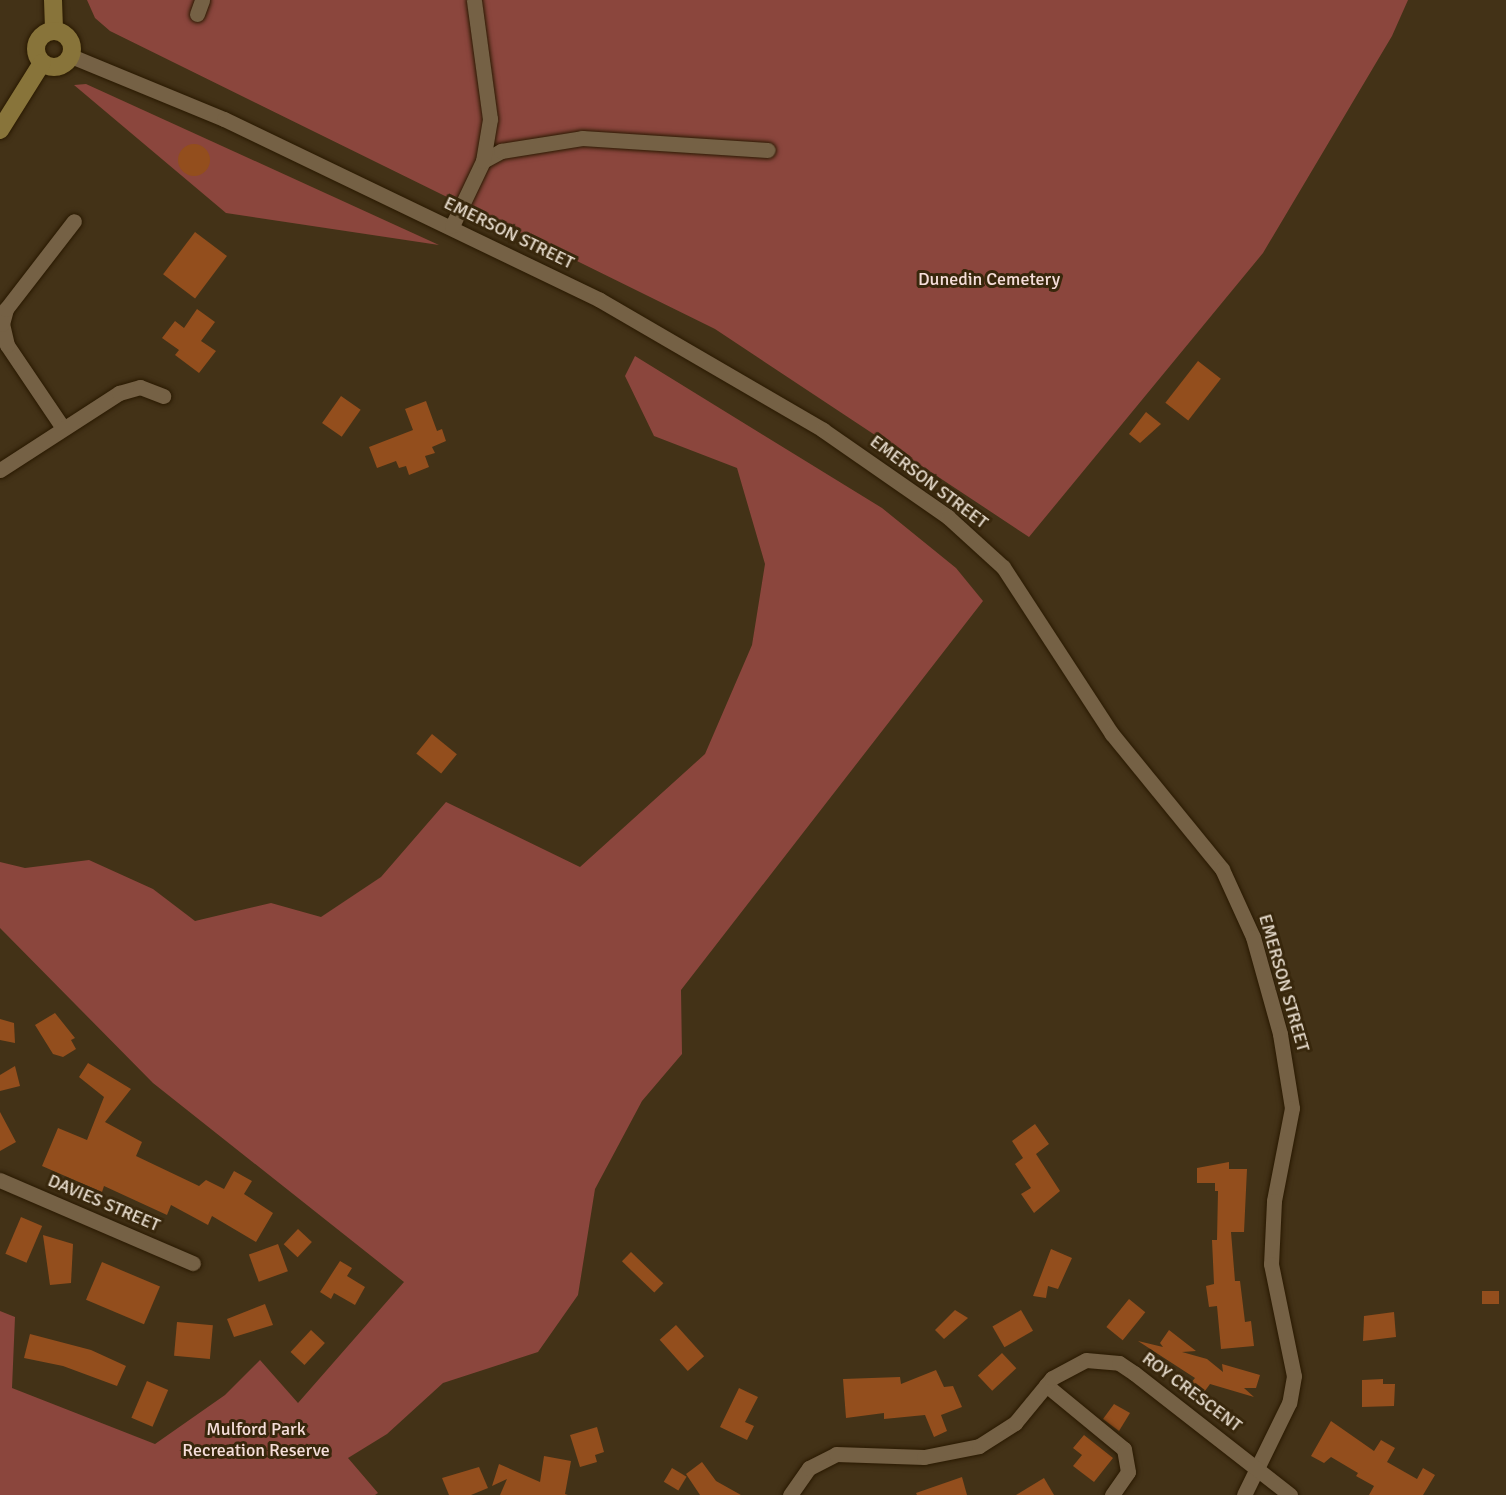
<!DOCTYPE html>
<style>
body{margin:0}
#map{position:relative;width:1506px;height:1495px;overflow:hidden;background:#433217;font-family:Signika,sans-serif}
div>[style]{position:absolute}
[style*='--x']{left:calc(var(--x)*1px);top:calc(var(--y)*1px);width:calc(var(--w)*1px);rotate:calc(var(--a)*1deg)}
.green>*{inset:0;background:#8b463d}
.building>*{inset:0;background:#934e1d;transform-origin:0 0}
.round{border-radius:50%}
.roads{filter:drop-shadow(0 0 2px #291900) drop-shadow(0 0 2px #291900)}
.street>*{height:15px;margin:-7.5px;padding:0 7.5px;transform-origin:7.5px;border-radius:7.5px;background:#756145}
.secondary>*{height:18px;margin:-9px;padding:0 9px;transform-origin:9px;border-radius:9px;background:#88743a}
.secondary>.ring{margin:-9px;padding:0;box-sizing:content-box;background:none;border:18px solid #88743a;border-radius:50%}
span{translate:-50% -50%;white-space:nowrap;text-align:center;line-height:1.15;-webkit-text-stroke:6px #38270c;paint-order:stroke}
.street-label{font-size:18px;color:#e7dccd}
.park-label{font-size:18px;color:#f6deda}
</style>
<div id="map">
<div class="green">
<i style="clip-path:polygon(87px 0,1408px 0,1392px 36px,1263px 253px,1029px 537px,715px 329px,110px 31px,95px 18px)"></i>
<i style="clip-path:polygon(86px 84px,439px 245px,226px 213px,74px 85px)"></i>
<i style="clip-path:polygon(635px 356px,882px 508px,956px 568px,983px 601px,681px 990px,682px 1054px,642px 1101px,595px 1189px,578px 1295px,538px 1352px,443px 1383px,387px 1434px,348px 1458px,378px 1493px,375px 1495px,0 1495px,0 1311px,15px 1317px,12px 1388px,155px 1444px,225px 1395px,260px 1360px,298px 1403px,404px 1282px,153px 1083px,0 928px,0 862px,25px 868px,89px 860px,153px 889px,195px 921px,271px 903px,321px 917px,381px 877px,446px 802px,580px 867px,705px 754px,752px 645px,765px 564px,737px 468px,654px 436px,625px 376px)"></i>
</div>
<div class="building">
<i class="round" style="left:178px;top:144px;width:32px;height:32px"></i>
<i style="left:195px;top:232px;width:40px;height:53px;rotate:37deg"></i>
<i style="clip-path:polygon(197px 309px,215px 322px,201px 341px,216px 351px,199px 373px,175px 355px,179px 350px,162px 338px,175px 321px,184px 328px)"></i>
<i style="left:1198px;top:361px;width:29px;height:53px;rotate:38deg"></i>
<i style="left:341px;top:396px;width:24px;height:33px;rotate:35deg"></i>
<i style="clip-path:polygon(426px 401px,437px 431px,442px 429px,446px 441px,432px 447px,435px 453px,425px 456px,429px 467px,409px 475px,406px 466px,399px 468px,396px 461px,377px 468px,369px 447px,413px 430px,405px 409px)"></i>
<i style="clip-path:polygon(1146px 412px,1161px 424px,1140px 443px,1129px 434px)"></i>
<i style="left:432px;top:734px;width:32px;height:25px;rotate:39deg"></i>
<i style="clip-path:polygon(55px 1013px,75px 1038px,71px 1040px,76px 1049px,63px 1057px,53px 1054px,35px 1025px)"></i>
<i style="clip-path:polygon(0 1019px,14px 1023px,15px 1043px,0 1040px)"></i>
<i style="clip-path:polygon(88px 1063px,131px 1089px,105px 1122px,142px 1142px,136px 1156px,199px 1186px,206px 1180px,224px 1189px,234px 1171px,252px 1181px,244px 1194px,273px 1213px,256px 1242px,212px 1216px,208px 1225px,171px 1205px,167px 1215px,104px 1186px,102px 1192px,42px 1166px,58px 1128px,87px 1140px,104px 1097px,79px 1077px)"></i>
<i style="clip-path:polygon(15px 1066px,20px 1086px,0 1091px,0 1075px)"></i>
<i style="clip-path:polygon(0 1112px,16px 1142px,0 1151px)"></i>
<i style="clip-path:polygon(1035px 1124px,1049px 1144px,1036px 1154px,1060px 1191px,1034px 1213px,1021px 1194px,1031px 1188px,1015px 1164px,1023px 1158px,1012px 1141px)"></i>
<i style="clip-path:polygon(1229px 1162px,1229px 1169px,1247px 1169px,1244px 1232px,1231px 1232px,1235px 1281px,1240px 1281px,1245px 1322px,1251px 1321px,1254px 1346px,1221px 1349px,1217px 1306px,1209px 1307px,1206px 1286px,1214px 1284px,1212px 1240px,1217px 1240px,1218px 1191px,1215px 1191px,1215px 1183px,1197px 1183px,1197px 1168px)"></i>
<i style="left:21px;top:1217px;width:23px;height:40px;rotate:23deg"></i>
<i style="left:298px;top:1229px;width:19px;height:21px;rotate:43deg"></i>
<i style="clip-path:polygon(43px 1235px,73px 1244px,71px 1283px,50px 1285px)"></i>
<i style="left:278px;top:1244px;width:29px;height:31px;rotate:70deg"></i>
<i style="clip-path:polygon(1051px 1249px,1072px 1258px,1058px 1289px,1048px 1286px,1046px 1298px,1033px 1296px)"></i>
<i style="left:631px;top:1252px;width:45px;height:13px;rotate:44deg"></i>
<i style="clip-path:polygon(340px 1261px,352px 1268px,347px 1276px,365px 1287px,355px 1305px,334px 1293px,331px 1299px,320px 1292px)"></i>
<i style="left:102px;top:1262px;width:63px;height:41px;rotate:23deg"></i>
<i style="left:1482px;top:1291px;width:17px;height:13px"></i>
<i style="left:1129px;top:1299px;width:21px;height:36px;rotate:39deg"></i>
<i style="clip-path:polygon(265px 1304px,273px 1325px,234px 1337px,227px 1319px)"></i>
<i style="clip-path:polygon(955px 1310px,968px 1318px,944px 1339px,935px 1330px)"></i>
<i style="left:1021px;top:1310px;width:24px;height:33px;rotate:60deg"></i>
<i style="clip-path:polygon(1394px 1312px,1396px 1337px,1363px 1341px,1364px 1316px)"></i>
<i style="left:177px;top:1322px;width:36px;height:34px;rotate:5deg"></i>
<i style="left:676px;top:1325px;width:42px;height:22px;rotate:48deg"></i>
<i style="left:311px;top:1330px;width:19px;height:30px;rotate:43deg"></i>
<i style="clip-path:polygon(1169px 1330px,1196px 1351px,1182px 1352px,1207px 1359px,1223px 1372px,1222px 1364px,1260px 1375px,1256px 1388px,1244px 1388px,1254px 1397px,1210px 1384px,1199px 1399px,1186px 1389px,1195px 1378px,1138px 1341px,1163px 1347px,1160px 1343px)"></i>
<i style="clip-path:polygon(30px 1334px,91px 1350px,126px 1366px,117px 1386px,63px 1366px,24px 1358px)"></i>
<i style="left:1002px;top:1353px;width:21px;height:33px;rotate:47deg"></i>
<i style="clip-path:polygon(936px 1370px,944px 1387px,953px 1386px,962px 1407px,941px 1415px,947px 1431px,934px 1437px,925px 1415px,884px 1419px,884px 1413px,846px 1418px,843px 1379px,900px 1377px,901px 1384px)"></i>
<i style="clip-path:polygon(1383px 1379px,1383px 1384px,1395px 1384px,1394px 1406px,1362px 1407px,1362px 1380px)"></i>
<i style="left:147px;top:1381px;width:23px;height:40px;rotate:23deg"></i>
<i style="clip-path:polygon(739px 1388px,758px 1397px,745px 1422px,754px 1426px,747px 1440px,720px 1427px)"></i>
<i style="clip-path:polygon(1114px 1404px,1130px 1413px,1119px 1431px,1103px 1419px)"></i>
<i style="clip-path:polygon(1331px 1421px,1374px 1451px,1381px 1440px,1395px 1448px,1387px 1462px,1417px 1479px,1423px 1468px,1435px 1475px,1423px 1495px,1369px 1495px,1374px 1486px,1356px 1476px,1358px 1473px,1331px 1457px,1324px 1463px,1311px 1456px)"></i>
<i style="clip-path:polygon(597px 1427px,604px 1452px,595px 1455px,597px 1462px,580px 1467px,570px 1435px)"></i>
<i style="clip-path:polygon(1084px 1435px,1113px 1458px,1094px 1482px,1073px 1466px,1082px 1455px,1073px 1448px)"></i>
<i style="clip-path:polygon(544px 1456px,571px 1461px,565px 1494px,568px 1495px,500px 1495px,507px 1479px,492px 1486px,499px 1464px,540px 1482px)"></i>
<i style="clip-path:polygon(702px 1462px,716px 1481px,741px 1495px,700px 1495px,686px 1474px)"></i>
<i style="clip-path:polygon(479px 1467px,488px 1488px,471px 1495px,449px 1495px,442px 1478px)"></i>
<i style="left:672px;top:1468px;width:17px;height:16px;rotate:31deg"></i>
<i style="clip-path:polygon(962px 1477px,967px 1495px,917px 1495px,916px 1493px)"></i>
<i style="clip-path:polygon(1044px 1478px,1054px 1495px,1016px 1495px)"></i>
</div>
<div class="roads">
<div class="street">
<i style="--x:197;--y:14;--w:15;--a:-70"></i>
<i style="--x:71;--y:56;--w:165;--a:22.4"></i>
<i style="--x:224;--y:119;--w:417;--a:25.7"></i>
<i style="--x:600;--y:300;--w:258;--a:30.2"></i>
<i style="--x:823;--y:430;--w:152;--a:34.8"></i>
<i style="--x:948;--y:517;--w:74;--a:42.3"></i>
<i style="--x:1003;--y:567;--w:199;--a:56.9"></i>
<i style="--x:1112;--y:734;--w:174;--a:50.8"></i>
<i style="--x:1222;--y:869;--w:75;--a:65.5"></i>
<i style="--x:1253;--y:937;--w:101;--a:74.4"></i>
<i style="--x:1280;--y:1034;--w:75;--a:80.8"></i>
<i style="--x:1292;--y:1108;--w:95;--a:101"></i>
<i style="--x:1274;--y:1201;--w:63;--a:92.7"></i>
<i style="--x:1271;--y:1264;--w:114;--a:78.4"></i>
<i style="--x:1294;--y:1376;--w:27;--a:100"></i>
<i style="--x:1289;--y:1403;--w:102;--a:116.1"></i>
<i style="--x:483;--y:161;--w:21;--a:-29"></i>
<i style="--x:501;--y:151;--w:82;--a:-9.1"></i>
<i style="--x:582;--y:138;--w:186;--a:3.7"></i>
<i style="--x:452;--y:226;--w:72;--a:-64.5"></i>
<i style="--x:483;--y:161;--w:43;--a:-80.5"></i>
<i style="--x:490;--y:119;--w:120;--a:-97.7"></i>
<i style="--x:63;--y:428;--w:100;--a:-124"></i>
<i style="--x:7;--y:345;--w:22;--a:-103"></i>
<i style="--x:2;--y:324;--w:16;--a:-75"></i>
<i style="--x:6;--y:309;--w:111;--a:-52.3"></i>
<i style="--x:0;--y:470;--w:142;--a:-32.9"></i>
<i style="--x:119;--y:393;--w:22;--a:-16"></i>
<i style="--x:140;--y:387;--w:25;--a:21"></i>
<i style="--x:0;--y:1180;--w:210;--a:23.3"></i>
<i style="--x:1046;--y:1385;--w:101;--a:39.4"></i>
<i style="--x:1124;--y:1449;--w:23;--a:80"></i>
<i style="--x:1128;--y:1472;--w:28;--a:125"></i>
<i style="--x:790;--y:1495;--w:33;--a:-55"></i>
<i style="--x:809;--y:1468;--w:30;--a:-27"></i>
<i style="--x:836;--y:1454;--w:88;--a:2"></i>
<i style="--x:924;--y:1457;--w:56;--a:-11.3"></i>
<i style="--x:979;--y:1446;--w:43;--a:-32.6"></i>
<i style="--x:1015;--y:1423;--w:58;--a:-50.6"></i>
<i style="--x:1052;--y:1378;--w:38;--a:-28"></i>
<i style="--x:1086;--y:1360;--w:33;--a:5"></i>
<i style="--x:1119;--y:1363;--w:18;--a:34"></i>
<i style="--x:1134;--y:1373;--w:198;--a:38"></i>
</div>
<div class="secondary">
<i style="--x:53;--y:0;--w:31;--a:88"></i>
<i class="ring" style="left:36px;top:31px;width:18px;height:18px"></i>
<i style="--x:0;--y:130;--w:79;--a:-57.9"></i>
</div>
</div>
<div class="street-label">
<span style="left:509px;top:233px;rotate:26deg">EMERSON STREET</span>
<span style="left:929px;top:482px;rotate:37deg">EMERSON STREET</span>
<span style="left:1284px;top:983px;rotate:74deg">EMERSON STREET</span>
<span style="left:104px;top:1203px;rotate:23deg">DAVIES STREET</span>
<span style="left:1192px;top:1392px;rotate:37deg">ROY CRESCENT</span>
</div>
<div class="park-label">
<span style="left:989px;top:279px">Dunedin Cemetery</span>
<span style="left:256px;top:1440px">Mulford Park<br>Recreation Reserve</span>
</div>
</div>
